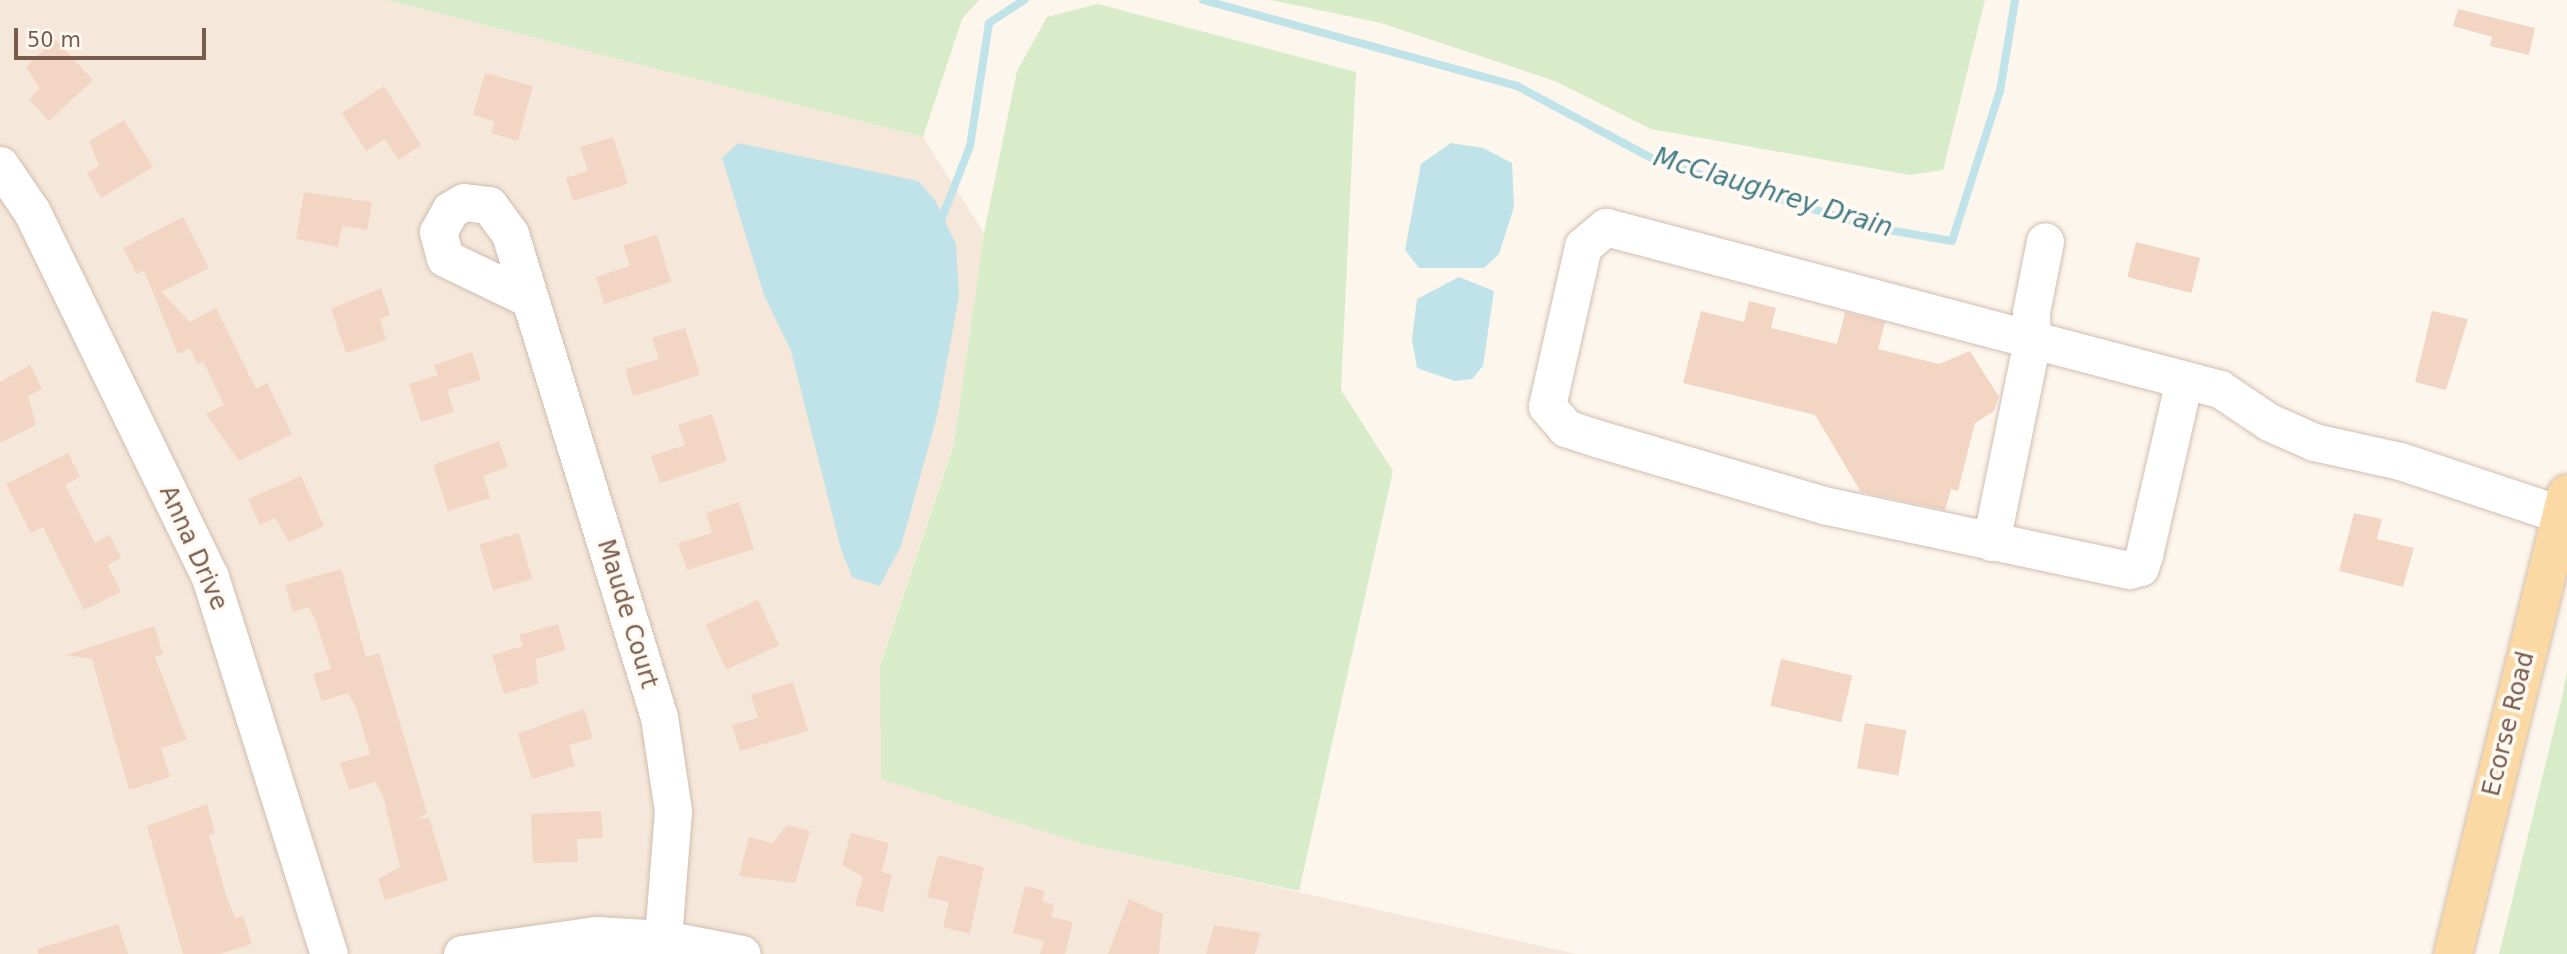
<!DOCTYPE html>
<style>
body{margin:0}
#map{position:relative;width:2567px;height:954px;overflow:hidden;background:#fdf6ec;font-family:"DejaVu Sans",sans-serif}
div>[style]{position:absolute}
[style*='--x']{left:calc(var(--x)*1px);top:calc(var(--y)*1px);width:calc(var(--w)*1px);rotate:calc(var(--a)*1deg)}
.residential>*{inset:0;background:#f5e8da}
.green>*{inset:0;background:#d8ecc9}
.water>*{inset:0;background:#bfe3e8}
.stream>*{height:8px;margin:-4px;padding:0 4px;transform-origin:4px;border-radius:4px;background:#bfe3e8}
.building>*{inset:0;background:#f3d5c3;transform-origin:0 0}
.roads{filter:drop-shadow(0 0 2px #d1beb0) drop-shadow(0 0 2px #d1beb0)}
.minor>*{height:37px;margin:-18.5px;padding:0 18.5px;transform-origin:18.5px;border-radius:18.5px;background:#fff}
.major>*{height:38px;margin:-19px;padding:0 19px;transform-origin:19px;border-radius:19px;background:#fbd9a5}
span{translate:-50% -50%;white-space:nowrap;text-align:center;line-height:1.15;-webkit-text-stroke:7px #fffaf3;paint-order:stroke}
.street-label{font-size:24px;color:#7a5c4d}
.water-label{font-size:26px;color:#437c86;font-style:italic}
.scale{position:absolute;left:14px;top:28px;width:192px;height:32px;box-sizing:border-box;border:4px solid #7a5c4d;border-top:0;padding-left:9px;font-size:21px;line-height:24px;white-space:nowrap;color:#7a5c4d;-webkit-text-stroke:5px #fffaf3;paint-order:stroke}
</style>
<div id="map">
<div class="residential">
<i style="clip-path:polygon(0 0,387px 0,923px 137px,984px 233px,954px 444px,880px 666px,1087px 845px,1577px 954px,0 954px)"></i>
</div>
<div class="green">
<i style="clip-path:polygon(387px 0,979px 0,962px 19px,923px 137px)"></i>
<i style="clip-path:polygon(1271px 0,1985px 0,1943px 170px,1910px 175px,1651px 129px,1555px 81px,1381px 23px)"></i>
<i style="clip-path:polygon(1098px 4px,1356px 72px,1341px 390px,1393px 471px,1299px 891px,1087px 845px,881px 779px,880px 666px,954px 444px,984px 233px,1017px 71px,1047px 17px)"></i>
<i style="clip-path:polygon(2567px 671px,2567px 954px,2499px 954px,2562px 697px)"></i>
</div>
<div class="water">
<i style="clip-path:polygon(738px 143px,918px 181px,935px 200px,956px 244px,959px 296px,937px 416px,901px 546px,880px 586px,852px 577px,841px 549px,791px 351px,764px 295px,722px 158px)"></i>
<i style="clip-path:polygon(1451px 143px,1483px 148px,1512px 163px,1514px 207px,1499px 254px,1484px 268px,1419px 268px,1405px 250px,1421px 164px)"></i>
<i style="clip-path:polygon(1459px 277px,1494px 291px,1483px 366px,1472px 379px,1455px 381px,1417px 368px,1412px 339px,1417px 299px)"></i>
</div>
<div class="stream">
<i style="--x:1203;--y:0;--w:326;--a:15.3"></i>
<i style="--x:1517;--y:86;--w:159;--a:28.2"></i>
<i style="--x:1657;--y:161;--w:224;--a:17.1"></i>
<i style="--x:1871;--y:227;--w:82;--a:9.8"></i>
<i style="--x:1952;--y:241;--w:157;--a:-72.3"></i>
<i style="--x:2000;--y:91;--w:92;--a:-80.6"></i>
<i style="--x:942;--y:218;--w:77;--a:-68.7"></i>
<i style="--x:970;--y:146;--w:124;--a:-81.2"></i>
<i style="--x:989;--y:23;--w:42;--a:-33.3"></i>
</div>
<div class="building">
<i style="clip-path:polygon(2458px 9px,2535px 28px,2529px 55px,2490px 46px,2492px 37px,2453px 26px)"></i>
<i style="clip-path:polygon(55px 39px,93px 80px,49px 121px,29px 99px,40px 89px,26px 67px)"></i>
<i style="clip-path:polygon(485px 73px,533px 86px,518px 141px,491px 133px,495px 121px,473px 115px)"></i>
<i style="clip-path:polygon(384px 86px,421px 145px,399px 160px,385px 139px,366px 151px,342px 113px)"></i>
<i style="clip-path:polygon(124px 120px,153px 167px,101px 198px,87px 173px,99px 166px,89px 141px)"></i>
<i style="clip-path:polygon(613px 137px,628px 184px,573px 201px,566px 178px,588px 171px,580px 147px)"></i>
<i style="clip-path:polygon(304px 192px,372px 202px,367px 230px,342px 226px,338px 247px,296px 239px)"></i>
<i style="clip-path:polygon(183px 217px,209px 268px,161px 292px,190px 322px,216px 308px,256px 389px,267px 383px,292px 434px,239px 461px,206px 414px,224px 405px,203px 361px,198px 364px,190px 348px,178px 354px,144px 271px,137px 274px,123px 248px)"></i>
<i style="clip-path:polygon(657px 235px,671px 282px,604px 304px,596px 277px,630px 266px,623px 245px)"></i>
<i style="left:2136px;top:242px;width:66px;height:36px;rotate:14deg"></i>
<i style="clip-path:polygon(381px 288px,390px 315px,380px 319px,386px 340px,346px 353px,331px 309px)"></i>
<i style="clip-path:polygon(1749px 301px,1776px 308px,1771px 328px,1837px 344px,1845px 312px,1885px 322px,1878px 349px,1939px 364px,1970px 351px,1999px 397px,1993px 412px,1975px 423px,1958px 491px,1951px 489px,1945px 510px,1861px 492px,1815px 415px,1683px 383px,1701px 311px,1744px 322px)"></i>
<i style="clip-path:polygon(2432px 311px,2468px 319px,2446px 390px,2415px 382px)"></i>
<i style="clip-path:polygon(685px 328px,700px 375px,633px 396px,625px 369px,659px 359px,652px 338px)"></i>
<i style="clip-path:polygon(472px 352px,481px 380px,447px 390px,454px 412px,421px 422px,409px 384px,438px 375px,434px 365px)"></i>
<i style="clip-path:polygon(30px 365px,42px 389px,28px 396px,36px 425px,0 443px,0 382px)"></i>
<i style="clip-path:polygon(712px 414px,727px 461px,660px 483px,651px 456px,685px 445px,678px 425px)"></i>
<i style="clip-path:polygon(499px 441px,508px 467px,483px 476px,490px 498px,448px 511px,433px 465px)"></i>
<i style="clip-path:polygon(68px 453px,80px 477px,65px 485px,95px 543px,110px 535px,121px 558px,108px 565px,121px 592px,84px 610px,43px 527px,31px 533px,6px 484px)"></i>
<i style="clip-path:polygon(301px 476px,324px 526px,289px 542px,275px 518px,260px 525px,248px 499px)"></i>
<i style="clip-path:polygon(739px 502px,754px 549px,687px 570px,678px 543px,712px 533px,706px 513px)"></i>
<i style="clip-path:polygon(2354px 513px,2382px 519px,2377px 539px,2414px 548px,2403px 587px,2339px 571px)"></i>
<i style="left:519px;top:533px;width:48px;height:41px;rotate:74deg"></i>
<i style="clip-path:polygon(341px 569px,366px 657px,379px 653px,427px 813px,418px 819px,429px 818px,448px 880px,385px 900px,378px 879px,400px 867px,383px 796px,375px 782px,349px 790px,340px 763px,370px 754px,356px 707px,348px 693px,322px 701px,313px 674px,331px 669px,316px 622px,309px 607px,293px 612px,285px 585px)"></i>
<i style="left:758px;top:600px;width:50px;height:58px;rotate:65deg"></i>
<i style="clip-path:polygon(558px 624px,566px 650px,536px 659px,538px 684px,504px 694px,492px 655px,523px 646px,519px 635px)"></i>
<i style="clip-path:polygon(154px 626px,163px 654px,155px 657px,187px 740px,161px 748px,170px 777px,129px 790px,92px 659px,66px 655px)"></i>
<i style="left:1781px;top:659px;width:73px;height:48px;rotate:13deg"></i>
<i style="clip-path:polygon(793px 682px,808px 731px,740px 751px,732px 725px,758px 718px,751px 695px)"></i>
<i style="clip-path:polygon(584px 709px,593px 738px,569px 745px,575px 766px,532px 779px,518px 734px)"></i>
<i style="left:1865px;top:723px;width:42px;height:46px;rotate:10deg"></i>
<i style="clip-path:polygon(207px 804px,215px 833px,209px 835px,226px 895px,235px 918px,243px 916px,252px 944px,220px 954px,183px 954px,147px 826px)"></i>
<i style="clip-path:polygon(601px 811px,603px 838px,577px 839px,578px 862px,533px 863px,531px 814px)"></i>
<i style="clip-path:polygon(787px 825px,810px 831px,795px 883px,739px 876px,749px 837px,773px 843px)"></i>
<i style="clip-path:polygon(851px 833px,889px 843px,882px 872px,892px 875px,883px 912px,855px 905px,863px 877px,842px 865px)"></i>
<i style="clip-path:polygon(938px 855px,984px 867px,970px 934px,943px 927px,949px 902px,927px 897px)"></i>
<i style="clip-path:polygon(1025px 886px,1045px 891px,1042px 901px,1054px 905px,1051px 917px,1073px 922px,1065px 954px,1040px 954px,1044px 941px,1013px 933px)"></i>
<i style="clip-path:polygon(1129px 899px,1163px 914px,1159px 954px,1108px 954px)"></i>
<i style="clip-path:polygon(118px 924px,128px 954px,38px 954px,37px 949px)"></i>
<i style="clip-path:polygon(1214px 925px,1261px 933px,1255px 954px,1206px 954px)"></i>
</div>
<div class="roads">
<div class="minor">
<i style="--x:0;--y:165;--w:57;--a:55.8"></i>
<i style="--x:32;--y:212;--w:406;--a:64"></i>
<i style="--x:210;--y:577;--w:395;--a:72.5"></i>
<i style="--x:528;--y:298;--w:92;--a:-154.3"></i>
<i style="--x:445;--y:258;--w:27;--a:-105"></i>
<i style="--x:438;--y:232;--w:25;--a:-61"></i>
<i style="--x:450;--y:210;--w:16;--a:-30"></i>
<i style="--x:464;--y:202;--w:25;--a:7"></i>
<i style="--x:489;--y:205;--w:36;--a:54"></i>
<i style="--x:510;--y:234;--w:505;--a:72.86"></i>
<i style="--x:659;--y:717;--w:95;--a:81.5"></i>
<i style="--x:673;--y:811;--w:128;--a:94.5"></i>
<i style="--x:2184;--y:380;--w:180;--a:102.9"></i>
<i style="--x:2144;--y:555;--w:13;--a:108"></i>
<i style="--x:2140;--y:567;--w:11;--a:165"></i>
<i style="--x:2129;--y:570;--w:309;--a:-168"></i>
<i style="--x:1827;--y:506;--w:241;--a:-163.6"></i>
<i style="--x:1596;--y:438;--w:32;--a:-162"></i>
<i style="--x:1566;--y:428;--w:29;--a:-131"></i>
<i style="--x:1547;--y:406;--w:164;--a:-77.3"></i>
<i style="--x:1583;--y:246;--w:30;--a:-40"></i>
<i style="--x:1606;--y:227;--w:635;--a:14.78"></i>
<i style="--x:2220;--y:389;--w:59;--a:34"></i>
<i style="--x:2269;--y:422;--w:49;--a:24"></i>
<i style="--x:2314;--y:442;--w:88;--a:12.5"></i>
<i style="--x:2400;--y:461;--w:171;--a:18.4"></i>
<i style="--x:1991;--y:542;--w:205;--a:-78.5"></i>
<i style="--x:2032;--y:341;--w:29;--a:-92"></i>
<i style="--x:2031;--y:312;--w:72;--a:-78.8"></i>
<i style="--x:462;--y:954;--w:135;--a:-8.1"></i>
<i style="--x:596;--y:935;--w:67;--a:3.4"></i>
<i style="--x:663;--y:939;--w:80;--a:10.8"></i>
</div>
<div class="major">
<i style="--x:2453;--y:954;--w:474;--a:-76.1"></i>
</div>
</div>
<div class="street-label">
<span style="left:193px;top:548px;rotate:66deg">Anna Drive</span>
<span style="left:627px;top:614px;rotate:73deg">Maude Court</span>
<span style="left:2509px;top:724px;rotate:-76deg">Ecorse Road</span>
</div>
<div class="water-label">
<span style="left:1773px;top:193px;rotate:17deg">McClaughrey Drain</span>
</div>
<div class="scale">50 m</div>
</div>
